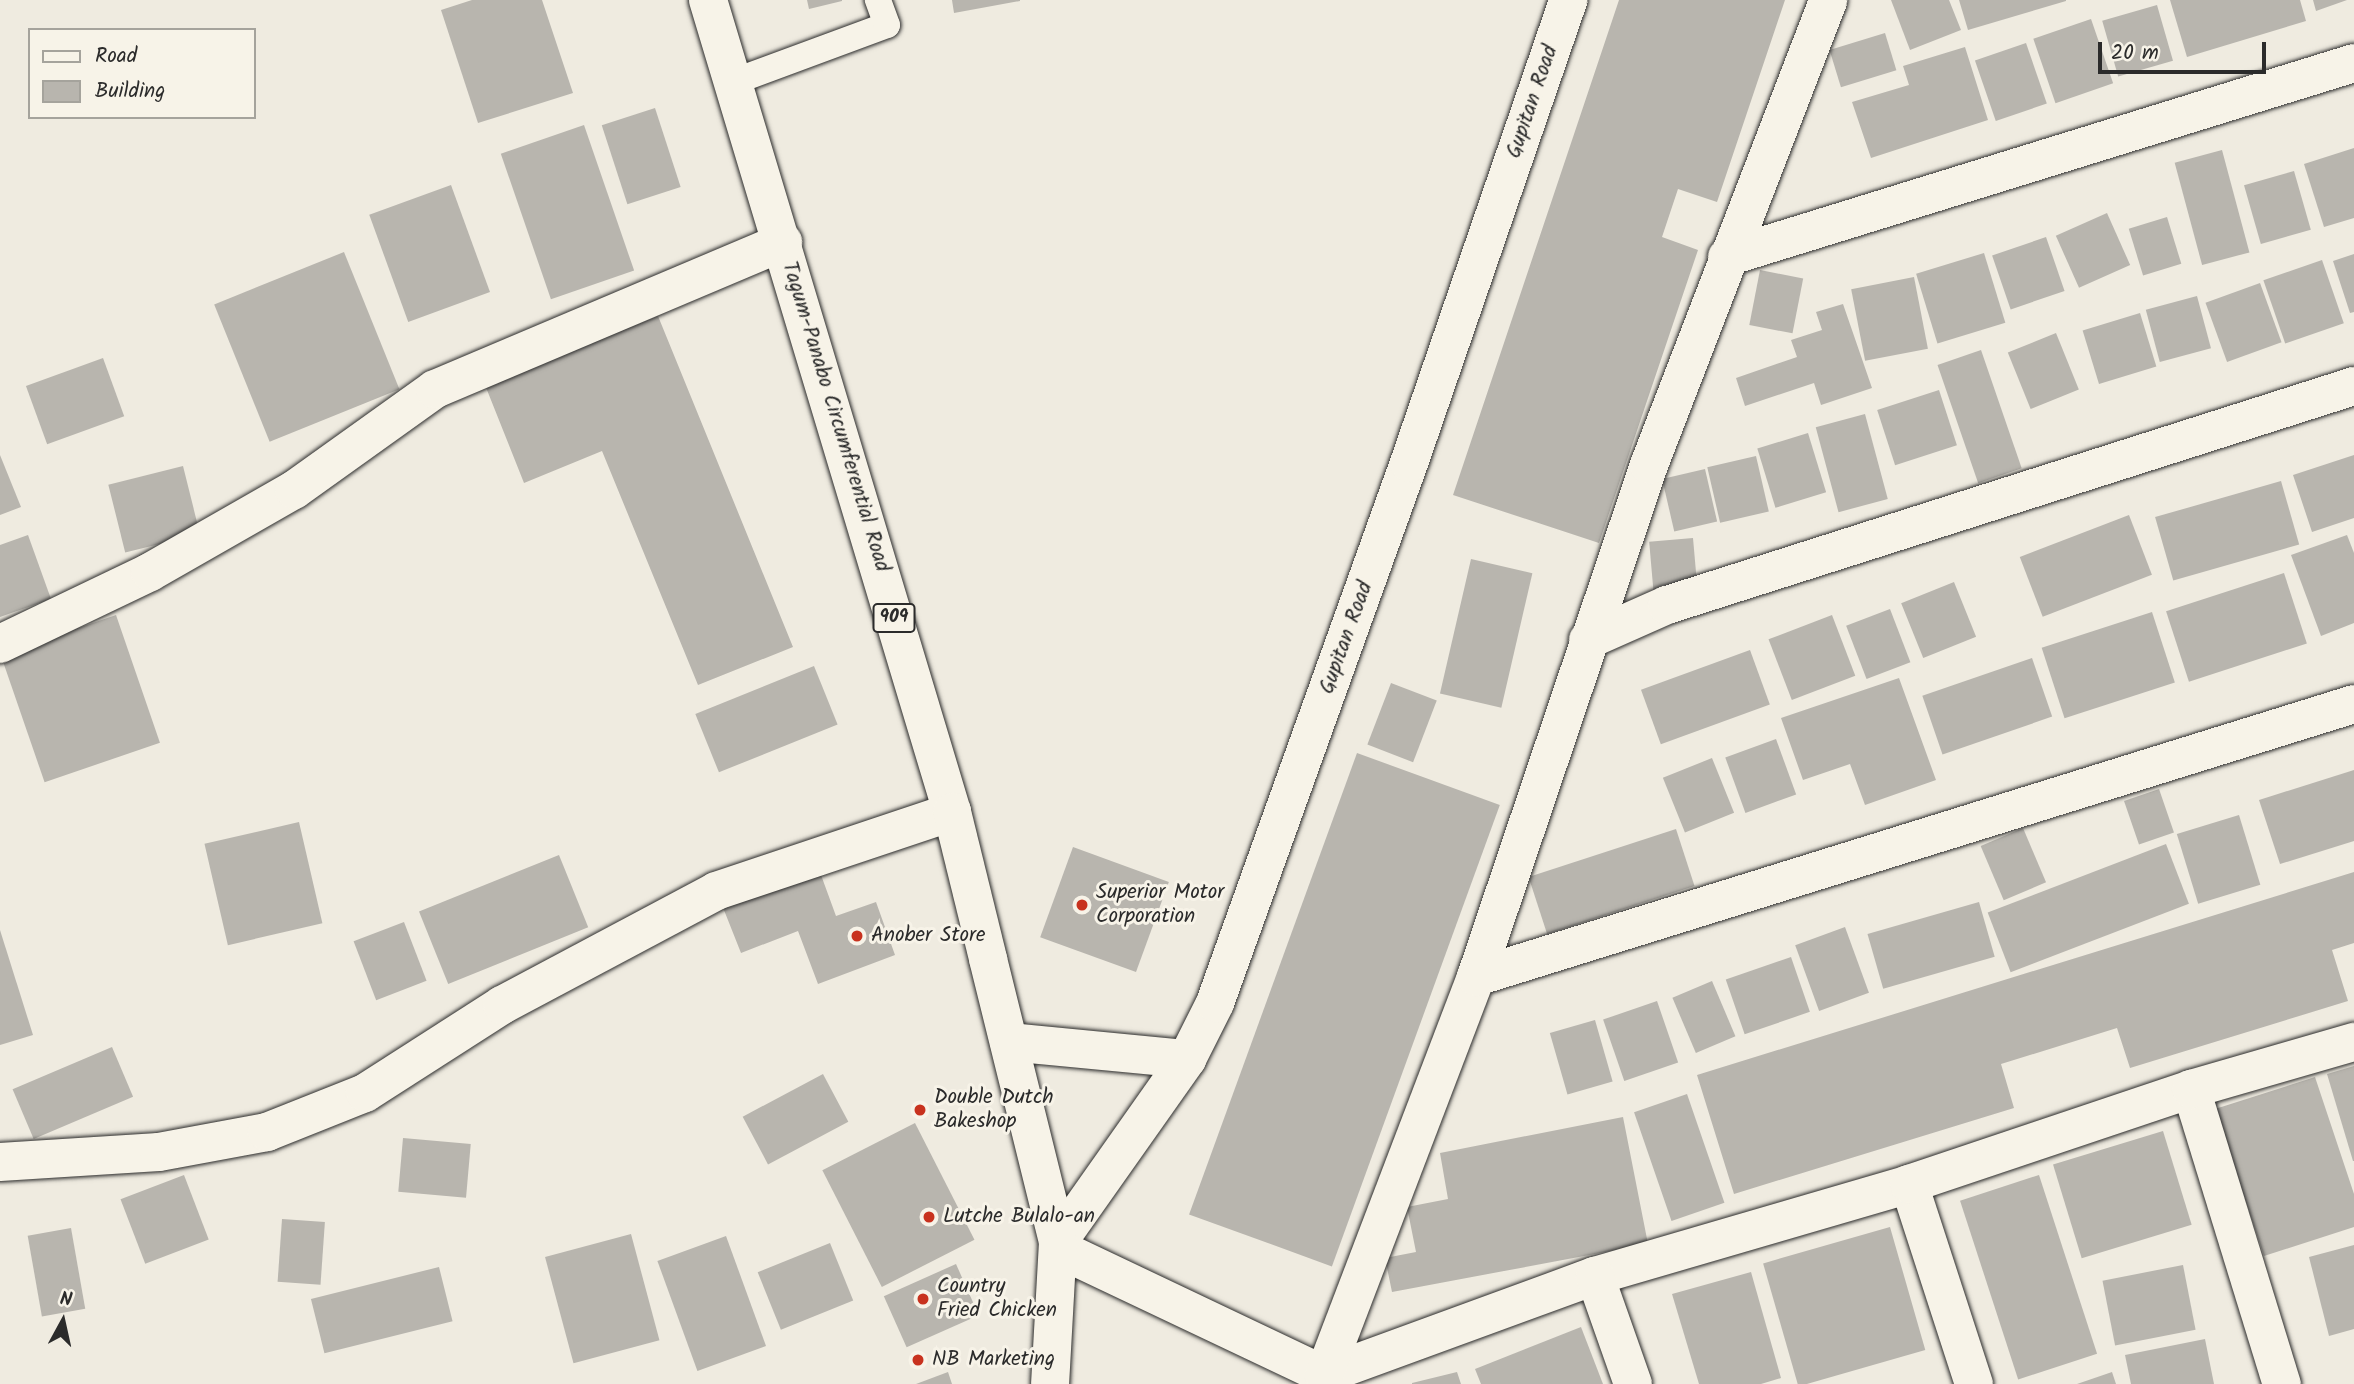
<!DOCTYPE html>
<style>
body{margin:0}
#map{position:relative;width:2354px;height:1384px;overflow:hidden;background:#efebe0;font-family:Kalam,sans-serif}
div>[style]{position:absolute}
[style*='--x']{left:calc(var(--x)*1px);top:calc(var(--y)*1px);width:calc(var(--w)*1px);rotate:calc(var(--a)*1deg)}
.building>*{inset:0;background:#b8b5ae;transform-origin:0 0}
.roads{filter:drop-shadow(0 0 2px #2b2b2b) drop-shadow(0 0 2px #2b2b2b)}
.lane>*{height:26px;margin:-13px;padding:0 13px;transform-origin:13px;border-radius:13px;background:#f7f3e8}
.street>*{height:38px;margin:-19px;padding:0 19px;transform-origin:19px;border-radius:19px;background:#f7f3e8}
.secondary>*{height:38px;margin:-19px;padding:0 19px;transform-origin:19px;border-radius:19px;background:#f7f3e8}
.highway>*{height:38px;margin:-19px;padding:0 19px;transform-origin:19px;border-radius:19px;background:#f7f3e8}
.dots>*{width:19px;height:19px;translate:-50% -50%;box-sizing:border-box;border:4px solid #f7f3e8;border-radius:50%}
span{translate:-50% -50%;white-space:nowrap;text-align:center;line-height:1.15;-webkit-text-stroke:6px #f7f3e8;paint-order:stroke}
.shield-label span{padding:2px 5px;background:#f7f3e8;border:2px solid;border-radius:5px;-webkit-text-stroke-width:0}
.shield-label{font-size:19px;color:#2b2b2b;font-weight:700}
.street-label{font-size:21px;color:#2b2b2b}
.poi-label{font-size:21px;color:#2b2b2b}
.left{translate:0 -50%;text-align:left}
.legend{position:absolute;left:28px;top:28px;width:228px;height:91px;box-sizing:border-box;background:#f7f3e8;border:2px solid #a5a39c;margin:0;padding:9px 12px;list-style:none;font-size:21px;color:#2b2b2b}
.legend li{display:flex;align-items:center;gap:14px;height:35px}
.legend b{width:35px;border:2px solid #a5a39c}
.north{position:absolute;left:28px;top:1286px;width:70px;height:70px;-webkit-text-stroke:5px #f7f3e8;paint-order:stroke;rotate:8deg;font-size:19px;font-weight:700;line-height:28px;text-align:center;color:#2b2b2b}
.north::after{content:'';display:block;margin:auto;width:24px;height:32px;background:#2b2b2b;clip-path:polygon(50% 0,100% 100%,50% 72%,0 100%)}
.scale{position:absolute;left:2098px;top:42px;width:168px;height:32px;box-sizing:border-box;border:4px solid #2b2b2b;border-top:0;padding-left:9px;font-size:21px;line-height:24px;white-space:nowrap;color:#2b2b2b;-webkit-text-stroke:5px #f7f3e8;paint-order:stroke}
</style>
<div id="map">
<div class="building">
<i style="clip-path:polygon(472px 0,542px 0,573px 93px,478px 123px,441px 10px)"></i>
<i style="clip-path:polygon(807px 0,842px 0,842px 1px,809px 9px)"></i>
<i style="clip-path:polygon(952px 0,1020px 0,1020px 1px,954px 13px)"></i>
<i style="clip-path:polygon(1619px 0,1785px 0,1717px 202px,1678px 189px,1662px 237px,1698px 250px,1599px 543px,1453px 495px)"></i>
<i style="clip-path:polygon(1891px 0,1949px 0,1961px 30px,1910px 50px)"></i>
<i style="clip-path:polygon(1959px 0,2066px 0,2066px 1px,1968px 30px)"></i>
<i style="clip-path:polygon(2170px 0,2300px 0,2306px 21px,2187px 57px)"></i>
<i style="clip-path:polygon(2313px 0,2347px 0,2316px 11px)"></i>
<i style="left:2157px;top:5px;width:58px;height:57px;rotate:74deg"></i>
<i style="left:2091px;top:19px;width:68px;height:61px;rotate:71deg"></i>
<i style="left:1885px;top:33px;width:39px;height:58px;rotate:73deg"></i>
<i style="left:2026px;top:43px;width:64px;height:54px;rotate:71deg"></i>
<i style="clip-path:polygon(1965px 47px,1988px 120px,1871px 158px,1852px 102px,1909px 85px,1903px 66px)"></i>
<i style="left:655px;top:108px;width:83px;height:56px;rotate:72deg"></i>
<i style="left:584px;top:125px;width:154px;height:88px;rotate:71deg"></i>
<i style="clip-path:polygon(2354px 148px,2354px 218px,2324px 227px,2304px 164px)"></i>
<i style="left:2222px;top:150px;width:106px;height:49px;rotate:75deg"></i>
<i style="left:2294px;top:171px;width:61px;height:52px;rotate:74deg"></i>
<i style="left:451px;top:185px;width:114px;height:87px;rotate:70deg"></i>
<i style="left:2107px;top:213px;width:57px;height:56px;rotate:66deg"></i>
<i style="left:2167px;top:217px;width:49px;height:40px;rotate:73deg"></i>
<i style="left:2046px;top:237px;width:57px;height:57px;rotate:71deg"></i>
<i style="left:344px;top:252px;width:148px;height:140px;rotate:68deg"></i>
<i style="left:1984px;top:253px;width:73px;height:71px;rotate:73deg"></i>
<i style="clip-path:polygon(2354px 254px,2354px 312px,2350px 313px,2333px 261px)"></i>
<i style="left:2322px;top:260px;width:67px;height:62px;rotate:71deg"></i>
<i style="left:1760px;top:270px;width:44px;height:56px;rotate:11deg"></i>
<i style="left:1914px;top:277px;width:73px;height:64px;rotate:79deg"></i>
<i style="left:2260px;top:283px;width:63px;height:58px;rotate:70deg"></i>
<i style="left:2197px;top:296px;width:54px;height:53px;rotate:75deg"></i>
<i style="clip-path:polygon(1843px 304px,1872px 388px,1821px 405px,1814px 383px,1745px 406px,1736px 378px,1797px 357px,1791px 340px,1822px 330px,1816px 312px)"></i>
<i style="left:2140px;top:313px;width:56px;height:60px;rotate:73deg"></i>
<i style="clip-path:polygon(658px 316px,793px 647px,698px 685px,602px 451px,524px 483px,485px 385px)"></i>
<i style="left:2056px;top:333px;width:61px;height:52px;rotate:68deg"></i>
<i style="left:1981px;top:350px;width:125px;height:46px;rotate:71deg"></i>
<i style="left:103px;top:358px;width:62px;height:82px;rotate:70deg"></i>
<i style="left:1939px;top:390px;width:58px;height:65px;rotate:72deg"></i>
<i style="left:1865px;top:414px;width:88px;height:51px;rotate:75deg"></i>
<i style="left:1808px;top:433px;width:62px;height:53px;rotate:73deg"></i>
<i style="clip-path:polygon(0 455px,21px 507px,0 515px)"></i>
<i style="clip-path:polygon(2354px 455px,2354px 518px,2312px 532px,2293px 475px)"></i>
<i style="left:1756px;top:456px;width:57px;height:50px;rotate:77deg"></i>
<i style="left:183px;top:466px;width:70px;height:77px;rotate:76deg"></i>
<i style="left:1705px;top:469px;width:54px;height:44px;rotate:77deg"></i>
<i style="left:2281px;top:481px;width:66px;height:131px;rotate:74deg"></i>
<i style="left:2129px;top:515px;width:64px;height:117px;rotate:69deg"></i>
<i style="clip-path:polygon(28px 535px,51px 599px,0 617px,0 545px)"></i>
<i style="clip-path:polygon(2347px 535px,2354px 553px,2354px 623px,2321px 636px,2291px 555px)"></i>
<i style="left:1693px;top:538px;width:50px;height:44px;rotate:85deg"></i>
<i style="left:1471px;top:559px;width:63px;height:138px;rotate:13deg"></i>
<i style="left:2284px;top:573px;width:74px;height:124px;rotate:72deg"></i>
<i style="left:1954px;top:582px;width:59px;height:57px;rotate:68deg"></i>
<i style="left:1890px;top:609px;width:57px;height:47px;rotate:69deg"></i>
<i style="left:2152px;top:612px;width:74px;height:116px;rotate:72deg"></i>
<i style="left:116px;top:615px;width:135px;height:122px;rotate:71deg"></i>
<i style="left:1832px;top:615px;width:65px;height:68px;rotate:69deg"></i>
<i style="left:1750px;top:650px;width:58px;height:116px;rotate:70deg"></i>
<i style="left:2032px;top:658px;width:62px;height:116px;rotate:71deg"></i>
<i style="left:814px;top:666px;width:63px;height:128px;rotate:68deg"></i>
<i style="clip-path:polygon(1899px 678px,1936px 780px,1865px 805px,1850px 764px,1803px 780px,1781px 718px)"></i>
<i style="left:1391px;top:683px;width:49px;height:66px;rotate:21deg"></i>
<i style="left:1776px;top:739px;width:59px;height:54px;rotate:70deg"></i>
<i style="left:1357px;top:753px;width:152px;height:491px;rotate:20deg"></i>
<i style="left:1712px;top:758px;width:59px;height:53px;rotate:68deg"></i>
<i style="clip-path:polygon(2354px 770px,2354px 841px,2280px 864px,2259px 800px)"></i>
<i style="left:2159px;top:789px;width:46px;height:37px;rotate:71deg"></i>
<i style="left:2239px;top:815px;width:73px;height:65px;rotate:73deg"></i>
<i style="left:299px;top:822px;width:104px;height:97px;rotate:77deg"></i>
<i style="left:2023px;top:828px;width:59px;height:46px;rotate:67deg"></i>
<i style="left:1676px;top:829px;width:60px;height:155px;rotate:72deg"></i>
<i style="left:2166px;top:844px;width:64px;height:191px;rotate:69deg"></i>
<i style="left:1073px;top:847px;width:102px;height:96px;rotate:20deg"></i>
<i style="left:559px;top:855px;width:78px;height:151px;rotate:68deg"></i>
<i style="clip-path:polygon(817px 864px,836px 916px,876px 902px,895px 955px,818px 984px,798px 931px,741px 953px,720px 900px)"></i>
<i style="clip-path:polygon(2354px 872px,2354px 943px,2332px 950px,2348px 1001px,2130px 1068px,2117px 1028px,2001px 1064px,2014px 1108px,1734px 1194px,1697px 1075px)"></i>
<i style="left:1979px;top:902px;width:57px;height:116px;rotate:74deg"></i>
<i style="left:404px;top:922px;width:63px;height:54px;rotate:69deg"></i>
<i style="left:1845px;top:927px;width:70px;height:53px;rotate:70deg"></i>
<i style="clip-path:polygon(0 930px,33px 1035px,0 1045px)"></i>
<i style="left:1791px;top:957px;width:58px;height:69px;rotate:71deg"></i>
<i style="left:1712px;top:981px;width:60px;height:43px;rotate:67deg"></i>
<i style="left:1657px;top:1001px;width:65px;height:57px;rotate:71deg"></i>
<i style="left:1595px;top:1020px;width:64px;height:47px;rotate:74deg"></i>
<i style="left:112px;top:1047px;width:54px;height:108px;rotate:67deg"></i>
<i style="clip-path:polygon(2354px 1066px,2354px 1161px,2353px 1161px,2327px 1074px)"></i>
<i style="left:823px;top:1074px;width:54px;height:91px;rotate:62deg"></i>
<i style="clip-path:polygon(2315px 1077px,2354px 1194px,2354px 1227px,2264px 1256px,2215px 1109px)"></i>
<i style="left:1687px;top:1094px;width:115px;height:56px;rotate:71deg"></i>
<i style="clip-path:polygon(1623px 1117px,1648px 1244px,1392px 1292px,1385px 1258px,1416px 1252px,1407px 1207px,1448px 1199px,1440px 1153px)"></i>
<i style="left:915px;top:1123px;width:131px;height:104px;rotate:63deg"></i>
<i style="left:2163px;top:1131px;width:98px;height:115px;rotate:73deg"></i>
<i style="left:403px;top:1138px;width:68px;height:54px;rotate:5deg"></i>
<i style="left:184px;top:1175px;width:69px;height:68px;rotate:69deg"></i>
<i style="left:2039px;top:1175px;width:188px;height:83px;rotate:72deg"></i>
<i style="left:282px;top:1219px;width:43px;height:63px;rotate:4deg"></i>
<i style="left:1890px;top:1227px;width:128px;height:132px;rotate:74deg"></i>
<i style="left:71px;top:1228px;width:82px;height:44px;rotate:80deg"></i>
<i style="left:631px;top:1234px;width:110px;height:89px;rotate:75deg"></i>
<i style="left:726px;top:1236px;width:117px;height:73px;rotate:70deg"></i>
<i style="left:830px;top:1243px;width:62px;height:78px;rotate:68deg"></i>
<i style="clip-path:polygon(2354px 1245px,2354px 1329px,2329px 1336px,2309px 1257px)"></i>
<i style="left:956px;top:1264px;width:56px;height:79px;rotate:66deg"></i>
<i style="left:2183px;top:1265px;width:66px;height:82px;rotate:79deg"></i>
<i style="left:439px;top:1267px;width:56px;height:132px;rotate:76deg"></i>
<i style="clip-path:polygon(1751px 1272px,1781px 1378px,1761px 1384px,1699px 1384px,1672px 1294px)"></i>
<i style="clip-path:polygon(1581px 1327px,1603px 1384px,1481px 1384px,1475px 1369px)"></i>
<i style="clip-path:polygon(2205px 1339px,2214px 1384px,2131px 1384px,2125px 1355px)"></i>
<i style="clip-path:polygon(948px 1372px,952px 1384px,916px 1384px)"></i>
<i style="clip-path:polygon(1457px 1372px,1461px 1384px,1412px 1384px,1412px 1383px)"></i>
<i style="clip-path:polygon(2112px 1372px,2116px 1384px,2077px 1384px)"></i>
</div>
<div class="roads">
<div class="lane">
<i style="--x:733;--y:82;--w:164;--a:-20.3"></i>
<i style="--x:887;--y:25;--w:27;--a:-110"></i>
</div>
<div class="street">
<i style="--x:1727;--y:257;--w:656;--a:-17.19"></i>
<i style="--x:1588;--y:640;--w:86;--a:-23.9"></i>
<i style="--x:1667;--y:605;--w:721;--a:-17.68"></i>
<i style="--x:0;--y:644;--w:166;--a:-25.6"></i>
<i style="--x:150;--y:572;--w:166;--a:-29.7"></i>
<i style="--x:294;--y:490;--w:173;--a:-35.6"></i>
<i style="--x:435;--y:389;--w:378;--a:-22.9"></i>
<i style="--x:1476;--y:977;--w:919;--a:-17.27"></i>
<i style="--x:2191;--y:1089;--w:309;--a:72.9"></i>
<i style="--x:0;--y:1162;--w:159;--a:-3.6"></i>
<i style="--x:159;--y:1152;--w:110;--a:-10.5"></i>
<i style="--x:267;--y:1132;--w:105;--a:-21.7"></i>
<i style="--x:365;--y:1093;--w:163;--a:-32.7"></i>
<i style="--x:502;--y:1005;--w:242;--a:-28"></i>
<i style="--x:716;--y:891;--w:249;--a:-18.5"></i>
<i style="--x:1909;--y:1184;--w:210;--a:72"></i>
<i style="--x:1059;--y:1249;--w:293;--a:25.4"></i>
<i style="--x:1324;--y:1375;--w:289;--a:-20.1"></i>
<i style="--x:1595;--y:1276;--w:327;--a:-16.3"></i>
<i style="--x:1909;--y:1184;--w:298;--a:-18.6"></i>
<i style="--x:2191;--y:1089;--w:170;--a:-16.1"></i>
<i style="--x:1595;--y:1276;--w:114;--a:70.6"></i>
<i style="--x:1325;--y:1384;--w:9;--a:-96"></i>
<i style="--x:1324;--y:1375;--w:426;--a:-69.1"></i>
<i style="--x:1476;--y:977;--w:540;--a:-71.33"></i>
<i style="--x:1649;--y:465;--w:498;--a:-68.9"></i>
</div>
<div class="secondary">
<i style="--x:1009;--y:1042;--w:179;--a:5.5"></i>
<i style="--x:1058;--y:1242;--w:224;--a:-54.8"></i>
<i style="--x:1187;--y:1059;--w:63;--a:-63.4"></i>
<i style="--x:1215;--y:1003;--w:574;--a:-70.24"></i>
<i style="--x:1409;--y:463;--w:490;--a:-71"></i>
</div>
<div class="highway">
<i style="--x:708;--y:0;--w:848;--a:73.27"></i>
<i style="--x:952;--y:812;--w:151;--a:76.2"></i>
<i style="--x:988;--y:959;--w:292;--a:76.1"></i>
<i style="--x:1058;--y:1242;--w:142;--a:93.2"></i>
</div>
</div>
<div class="dots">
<i style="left:1082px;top:905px;background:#c8321e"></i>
<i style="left:857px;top:936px;background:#c8321e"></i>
<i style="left:920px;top:1110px;background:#c8321e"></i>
<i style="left:929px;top:1217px;background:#c8321e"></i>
<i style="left:923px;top:1299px;background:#c8321e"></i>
<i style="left:918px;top:1360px;background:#c8321e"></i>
</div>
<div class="shield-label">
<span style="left:894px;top:618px">909</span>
</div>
<div class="street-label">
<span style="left:1533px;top:102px;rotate:-71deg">Gupitan Road</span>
<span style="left:835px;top:417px;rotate:73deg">Tagum-Panabo Circumferential Road</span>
<span style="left:1347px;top:638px;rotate:-70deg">Gupitan Road</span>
</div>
<div class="poi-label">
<span class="left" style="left:1096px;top:905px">Superior Motor<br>Corporation</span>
<span class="left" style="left:871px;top:936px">Anober Store</span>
<span class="left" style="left:934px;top:1110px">Double Dutch<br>Bakeshop</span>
<span class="left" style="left:943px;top:1217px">Lutche Bulalo-an</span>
<span class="left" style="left:937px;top:1299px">Country<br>Fried Chicken</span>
<span class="left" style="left:932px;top:1360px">NB Marketing</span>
</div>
<ul class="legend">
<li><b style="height:9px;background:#f7f3e8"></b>Road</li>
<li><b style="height:19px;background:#b8b5ae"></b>Building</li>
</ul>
<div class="north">N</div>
<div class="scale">20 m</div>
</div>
